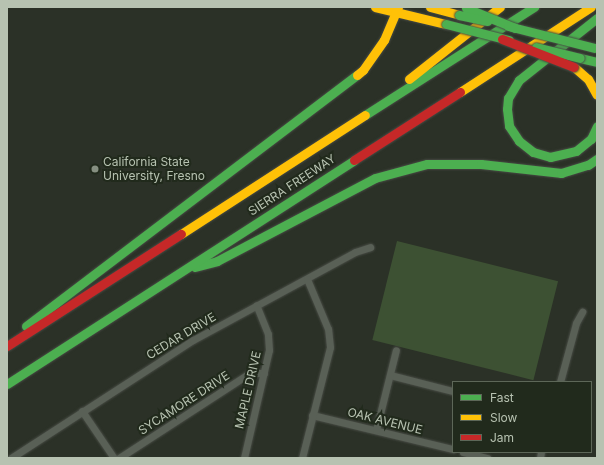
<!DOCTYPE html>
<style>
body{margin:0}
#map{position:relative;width:604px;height:465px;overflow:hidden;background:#2b3127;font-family:Inter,sans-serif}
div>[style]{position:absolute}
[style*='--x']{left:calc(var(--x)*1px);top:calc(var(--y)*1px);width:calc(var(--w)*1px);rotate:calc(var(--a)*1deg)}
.water>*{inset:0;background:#3d5133;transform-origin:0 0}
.roads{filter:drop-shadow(0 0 1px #474b44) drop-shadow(0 0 1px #474b44)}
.street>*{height:7px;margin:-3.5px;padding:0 3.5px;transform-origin:3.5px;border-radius:3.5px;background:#596056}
.fast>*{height:9px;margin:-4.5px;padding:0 4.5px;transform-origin:4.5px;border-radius:4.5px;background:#4caf50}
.slow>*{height:9px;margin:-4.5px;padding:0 4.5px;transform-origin:4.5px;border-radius:4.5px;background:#ffc107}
.jam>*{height:9px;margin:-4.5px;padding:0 4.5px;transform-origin:4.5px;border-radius:4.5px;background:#c62828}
.bridges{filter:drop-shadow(0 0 1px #474e45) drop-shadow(0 0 1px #474e45)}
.fast-bridge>*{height:9px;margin:-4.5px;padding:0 4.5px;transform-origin:4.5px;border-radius:4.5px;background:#4caf50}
.jam-bridge>*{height:9px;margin:-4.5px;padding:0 4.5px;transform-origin:4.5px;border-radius:4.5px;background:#c62828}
.dots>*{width:11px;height:11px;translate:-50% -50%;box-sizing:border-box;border:2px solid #212a1c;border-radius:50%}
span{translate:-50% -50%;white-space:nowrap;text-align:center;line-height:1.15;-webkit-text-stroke:4px #212a1c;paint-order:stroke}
.poi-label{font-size:12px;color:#b7c2b1}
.left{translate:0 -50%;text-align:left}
.street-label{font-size:12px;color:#b7c2b1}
.frame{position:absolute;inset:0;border:8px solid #b7c2b1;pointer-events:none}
.legend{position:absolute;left:452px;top:381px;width:140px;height:72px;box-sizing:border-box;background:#212a1c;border:1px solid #5d6758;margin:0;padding:5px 7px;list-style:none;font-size:12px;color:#b7c2b1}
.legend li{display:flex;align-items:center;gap:8px;height:20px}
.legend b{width:20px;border:1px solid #5d6758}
</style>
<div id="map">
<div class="water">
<i style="left:397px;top:241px;width:166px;height:102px;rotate:14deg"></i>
</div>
<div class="roads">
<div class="street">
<i style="--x:390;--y:375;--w:65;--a:14.3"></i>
<i style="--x:560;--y:382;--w:61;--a:-74.8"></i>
<i style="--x:576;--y:323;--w:13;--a:-61"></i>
<i style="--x:82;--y:411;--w:57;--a:55.8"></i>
<i style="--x:312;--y:415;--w:145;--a:13.6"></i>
<i style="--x:376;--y:430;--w:82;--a:-76"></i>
<i style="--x:463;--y:452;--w:25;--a:14"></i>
<i style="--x:11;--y:458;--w:217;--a:-33"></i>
<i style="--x:193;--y:340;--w:184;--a:-28.5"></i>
<i style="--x:355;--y:252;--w:16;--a:-18"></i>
<i style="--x:119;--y:458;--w:156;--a:-33"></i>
<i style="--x:250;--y:373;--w:14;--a:0"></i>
<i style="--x:244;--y:458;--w:111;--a:-77"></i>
<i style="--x:269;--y:350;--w:16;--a:-94"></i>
<i style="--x:268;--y:334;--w:31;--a:-112"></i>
<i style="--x:302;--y:458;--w:114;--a:-75.8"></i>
<i style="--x:330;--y:347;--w:18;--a:-96"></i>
<i style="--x:328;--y:329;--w:54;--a:-112.8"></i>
<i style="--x:540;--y:458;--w:6;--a:-81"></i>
</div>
<div class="fast">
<i style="--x:597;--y:18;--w:100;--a:141.5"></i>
<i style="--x:519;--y:80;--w:21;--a:121"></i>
<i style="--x:508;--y:98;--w:11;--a:95"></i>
<i style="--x:507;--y:109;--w:17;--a:83"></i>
<i style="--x:509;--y:126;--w:18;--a:56"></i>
<i style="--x:519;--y:141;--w:18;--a:38"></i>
<i style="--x:533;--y:152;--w:18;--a:16"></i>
<i style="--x:550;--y:157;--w:27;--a:-13"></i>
<i style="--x:576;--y:151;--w:19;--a:-39"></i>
<i style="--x:591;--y:139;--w:14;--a:-65"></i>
<i style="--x:580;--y:58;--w:17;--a:13"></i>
<i style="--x:365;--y:115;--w:201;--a:-32.6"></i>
<i style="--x:195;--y:267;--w:23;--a:-15"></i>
<i style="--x:217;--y:261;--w:178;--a:-27.7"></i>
<i style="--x:375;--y:178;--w:54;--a:-15.1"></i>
<i style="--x:427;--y:164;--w:54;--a:0"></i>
<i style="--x:481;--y:164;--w:81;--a:6.4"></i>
<i style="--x:561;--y:173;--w:28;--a:-17"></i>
<i style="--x:588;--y:165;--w:11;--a:-34"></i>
<i style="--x:26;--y:326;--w:415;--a:-37.2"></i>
<i style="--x:7;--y:384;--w:413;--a:-32.8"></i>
</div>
<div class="slow">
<i style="--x:375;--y:7;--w:73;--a:13.5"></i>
<i style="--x:430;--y:7;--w:30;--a:15"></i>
<i style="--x:574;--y:67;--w:18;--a:41"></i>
<i style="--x:588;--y:79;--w:18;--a:61"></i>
<i style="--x:357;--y:75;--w:8;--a:-40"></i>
<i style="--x:363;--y:70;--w:37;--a:-55"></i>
<i style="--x:384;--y:40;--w:36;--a:-67"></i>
<i style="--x:409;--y:79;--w:116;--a:-38.4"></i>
<i style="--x:460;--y:92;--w:156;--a:-33"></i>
<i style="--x:181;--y:234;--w:219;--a:-32.9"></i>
</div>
<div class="jam">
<i style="--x:354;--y:160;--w:126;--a:-32.7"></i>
<i style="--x:7;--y:346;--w:207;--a:-32.8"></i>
</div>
</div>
<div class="bridges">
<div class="fast-bridge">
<i style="--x:466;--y:8;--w:53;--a:22.2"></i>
<i style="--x:459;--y:15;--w:29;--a:12"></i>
<i style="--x:446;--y:24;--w:65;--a:14.3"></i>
<i style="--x:508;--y:26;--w:89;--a:14.3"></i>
<i style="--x:536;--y:47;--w:45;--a:14"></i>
</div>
<div class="jam-bridge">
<i style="--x:502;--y:39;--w:77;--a:21.3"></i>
</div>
</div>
<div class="dots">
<i style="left:95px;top:169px;background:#868f81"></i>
</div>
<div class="poi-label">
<span class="left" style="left:103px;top:169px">California State<br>University, Fresno</span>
</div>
<div class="street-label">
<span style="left:292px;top:185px;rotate:-33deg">SIERRA FREEWAY</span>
<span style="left:181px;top:336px;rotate:-31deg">CEDAR DRIVE</span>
<span style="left:248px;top:390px;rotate:-77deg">MAPLE DRIVE</span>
<span style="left:184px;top:403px;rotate:-33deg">SYCAMORE DRIVE</span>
<span style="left:385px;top:421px;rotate:14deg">OAK AVENUE</span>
</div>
<div class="frame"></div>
<ul class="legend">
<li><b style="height:5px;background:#4caf50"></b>Fast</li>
<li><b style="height:5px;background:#ffc107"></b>Slow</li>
<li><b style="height:5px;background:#c62828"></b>Jam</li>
</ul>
</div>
